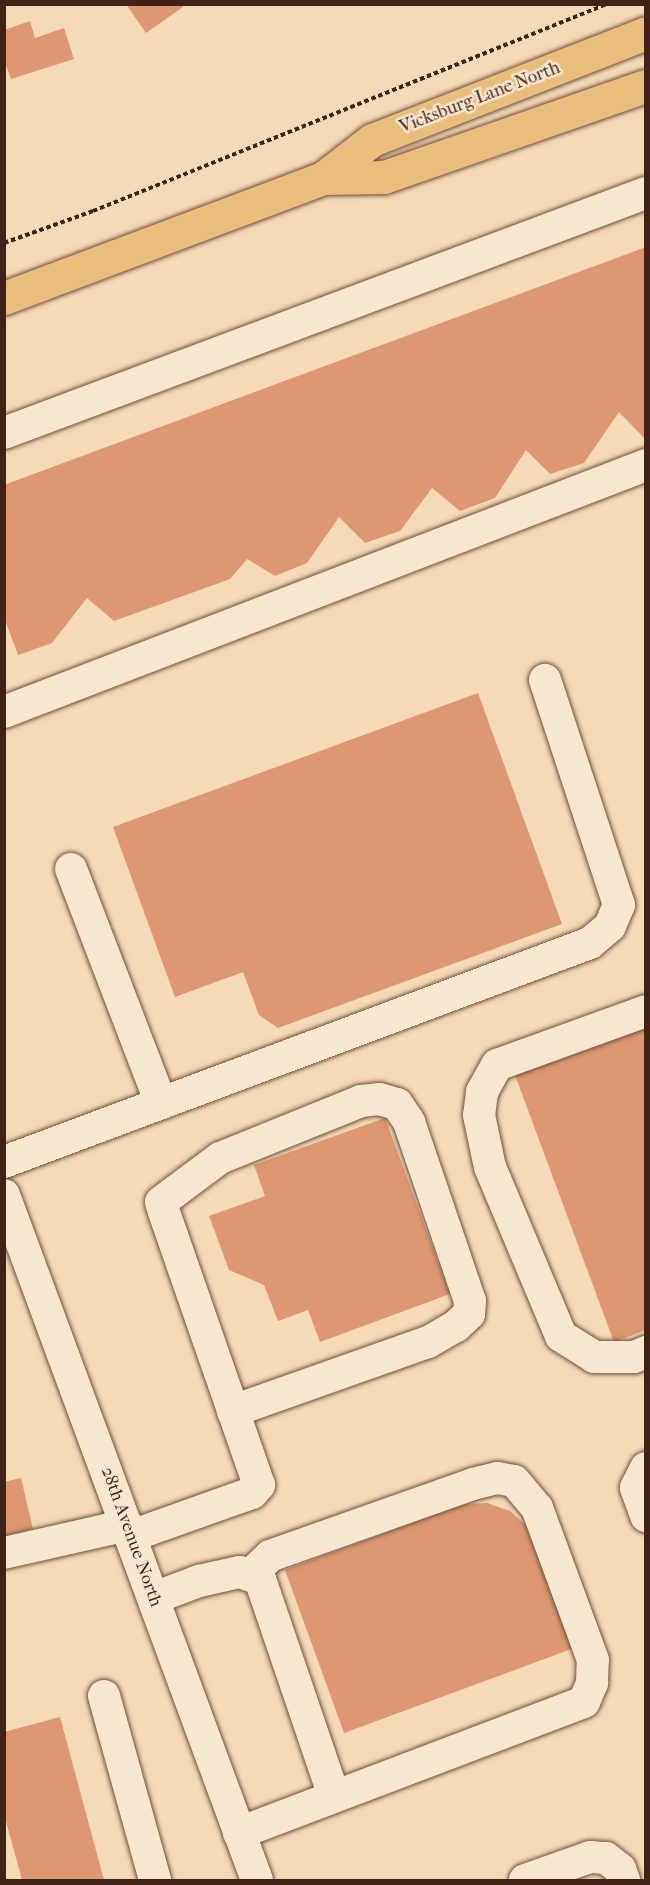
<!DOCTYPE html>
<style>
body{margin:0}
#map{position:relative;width:650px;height:1885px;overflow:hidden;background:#f4dab7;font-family:"IM FELL French Canon",serif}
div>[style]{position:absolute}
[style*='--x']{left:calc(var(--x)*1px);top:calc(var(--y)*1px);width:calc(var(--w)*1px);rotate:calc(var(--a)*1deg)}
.building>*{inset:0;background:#de9770}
.path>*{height:4px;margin-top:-2px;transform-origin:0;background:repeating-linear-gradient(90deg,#412216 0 4.5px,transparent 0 7.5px)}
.roads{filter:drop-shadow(0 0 2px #6e503e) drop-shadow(0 0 2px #6e503e)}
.minor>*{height:32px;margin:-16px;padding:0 16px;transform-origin:16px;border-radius:16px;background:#f8e7d0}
.major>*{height:33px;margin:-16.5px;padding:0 16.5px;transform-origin:16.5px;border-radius:16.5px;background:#eabd7c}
span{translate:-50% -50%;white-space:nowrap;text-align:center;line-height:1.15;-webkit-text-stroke:5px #f8e7d0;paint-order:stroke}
.street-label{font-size:18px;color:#412216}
.frame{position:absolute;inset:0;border:6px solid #412216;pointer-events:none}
</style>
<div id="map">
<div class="building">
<i style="clip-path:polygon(126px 4px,181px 4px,183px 7px,146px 33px)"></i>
<i style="clip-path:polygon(30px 21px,35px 38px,64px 28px,74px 59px,11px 79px,4px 60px,4px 30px)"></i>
<i style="clip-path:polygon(646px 247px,646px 440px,619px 412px,584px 463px,550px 474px,526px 450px,495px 498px,460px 511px,432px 488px,400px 531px,365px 543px,339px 517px,307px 563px,275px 576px,247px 559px,230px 579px,114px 621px,87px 598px,52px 643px,18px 655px,4px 617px,4px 485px)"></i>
<i style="clip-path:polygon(478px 693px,562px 924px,278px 1028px,259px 1015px,243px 972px,175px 997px,113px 827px)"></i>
<i style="clip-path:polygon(646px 1026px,646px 1330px,614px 1342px,515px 1075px)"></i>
<i style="clip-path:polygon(385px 1118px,450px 1294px,320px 1342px,308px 1310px,278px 1321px,264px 1285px,229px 1270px,209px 1216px,265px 1196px,254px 1165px)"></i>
<i style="clip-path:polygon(21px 1478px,33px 1529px,4px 1536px,4px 1482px)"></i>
<i style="clip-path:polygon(487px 1503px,510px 1511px,529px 1528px,574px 1648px,344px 1733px,285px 1570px,464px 1504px)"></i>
<i style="clip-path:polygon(60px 1717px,104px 1880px,22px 1880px,4px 1814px,4px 1732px)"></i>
</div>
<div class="path">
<i style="--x:4;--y:243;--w:95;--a:-19.8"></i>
<i style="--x:93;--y:211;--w:554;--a:-21.94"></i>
</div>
<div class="roads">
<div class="minor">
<i style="--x:4;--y:433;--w:685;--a:-20.5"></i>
<i style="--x:4;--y:712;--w:688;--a:-21.04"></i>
<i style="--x:71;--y:869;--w:251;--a:69"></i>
<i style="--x:646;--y:1011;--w:158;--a:160.1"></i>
<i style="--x:497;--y:1065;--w:31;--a:119"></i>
<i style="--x:482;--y:1092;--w:23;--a:97"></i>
<i style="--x:479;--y:1115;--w:53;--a:78.1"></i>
<i style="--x:490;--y:1167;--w:183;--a:67.2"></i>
<i style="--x:561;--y:1336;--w:39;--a:32"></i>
<i style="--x:594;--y:1357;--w:40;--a:0"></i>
<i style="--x:634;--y:1357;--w:13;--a:-23"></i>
<i style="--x:4;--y:1162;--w:626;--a:-20.49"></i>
<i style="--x:590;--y:943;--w:26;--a:-40"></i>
<i style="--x:610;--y:926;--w:23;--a:-67"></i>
<i style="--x:619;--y:905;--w:237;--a:-108.2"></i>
<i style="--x:4;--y:1195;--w:730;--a:69.73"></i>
<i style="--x:646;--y:1468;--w:22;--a:117"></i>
<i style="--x:636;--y:1488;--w:30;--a:70"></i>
<i style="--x:131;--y:1536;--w:128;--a:-19.6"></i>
<i style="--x:252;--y:1493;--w:11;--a:-49"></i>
<i style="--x:259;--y:1485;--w:289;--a:-109.2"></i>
<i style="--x:164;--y:1212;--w:10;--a:-107"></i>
<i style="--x:161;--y:1202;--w:74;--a:-36.7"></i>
<i style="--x:220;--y:1158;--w:152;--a:-22"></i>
<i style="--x:361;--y:1101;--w:18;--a:-6"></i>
<i style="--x:379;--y:1099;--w:19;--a:16"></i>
<i style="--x:397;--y:1104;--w:22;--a:56"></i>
<i style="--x:409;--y:1122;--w:189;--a:71.2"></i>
<i style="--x:470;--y:1301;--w:13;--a:94"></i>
<i style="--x:469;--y:1314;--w:18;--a:137"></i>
<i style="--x:456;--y:1326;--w:32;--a:150"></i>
<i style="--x:428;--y:1342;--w:207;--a:160.5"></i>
<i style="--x:4;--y:1553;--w:126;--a:-12.8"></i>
<i style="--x:154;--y:1598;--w:48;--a:-20.7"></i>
<i style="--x:199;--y:1581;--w:42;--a:-12.4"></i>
<i style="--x:240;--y:1572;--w:21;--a:19"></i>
<i style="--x:260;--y:1579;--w:229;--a:71.2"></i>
<i style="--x:104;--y:1696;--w:191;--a:74.5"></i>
<i style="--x:239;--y:1833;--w:369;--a:-20.8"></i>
<i style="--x:584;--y:1702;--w:21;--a:-67"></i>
<i style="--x:592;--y:1683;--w:23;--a:-88"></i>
<i style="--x:593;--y:1660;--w:162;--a:-110.2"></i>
<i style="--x:537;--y:1508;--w:35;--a:-130"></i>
<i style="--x:514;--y:1481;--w:17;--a:-170"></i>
<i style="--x:497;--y:1478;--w:25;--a:166"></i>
<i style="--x:473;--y:1484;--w:215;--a:160.5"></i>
<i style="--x:270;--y:1556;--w:28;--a:136"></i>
<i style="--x:525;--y:1880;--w:69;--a:-19.5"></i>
<i style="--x:590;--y:1857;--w:16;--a:4"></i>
<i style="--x:606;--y:1858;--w:18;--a:38"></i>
<i style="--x:620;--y:1869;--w:12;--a:70"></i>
</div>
<div class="major">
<i style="--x:323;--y:178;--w:61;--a:-0.9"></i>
<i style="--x:384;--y:177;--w:277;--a:-19.2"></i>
<i style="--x:4;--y:298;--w:341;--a:-20.6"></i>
<i style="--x:323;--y:178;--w:62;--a:-37.8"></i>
<i style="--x:372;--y:140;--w:294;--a:-21.3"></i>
</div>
</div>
<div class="street-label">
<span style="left:480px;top:98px;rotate:-21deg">Vicksburg Lane North</span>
<span style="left:131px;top:1537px;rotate:70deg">28th Avenue North</span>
</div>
<div class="frame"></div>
</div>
